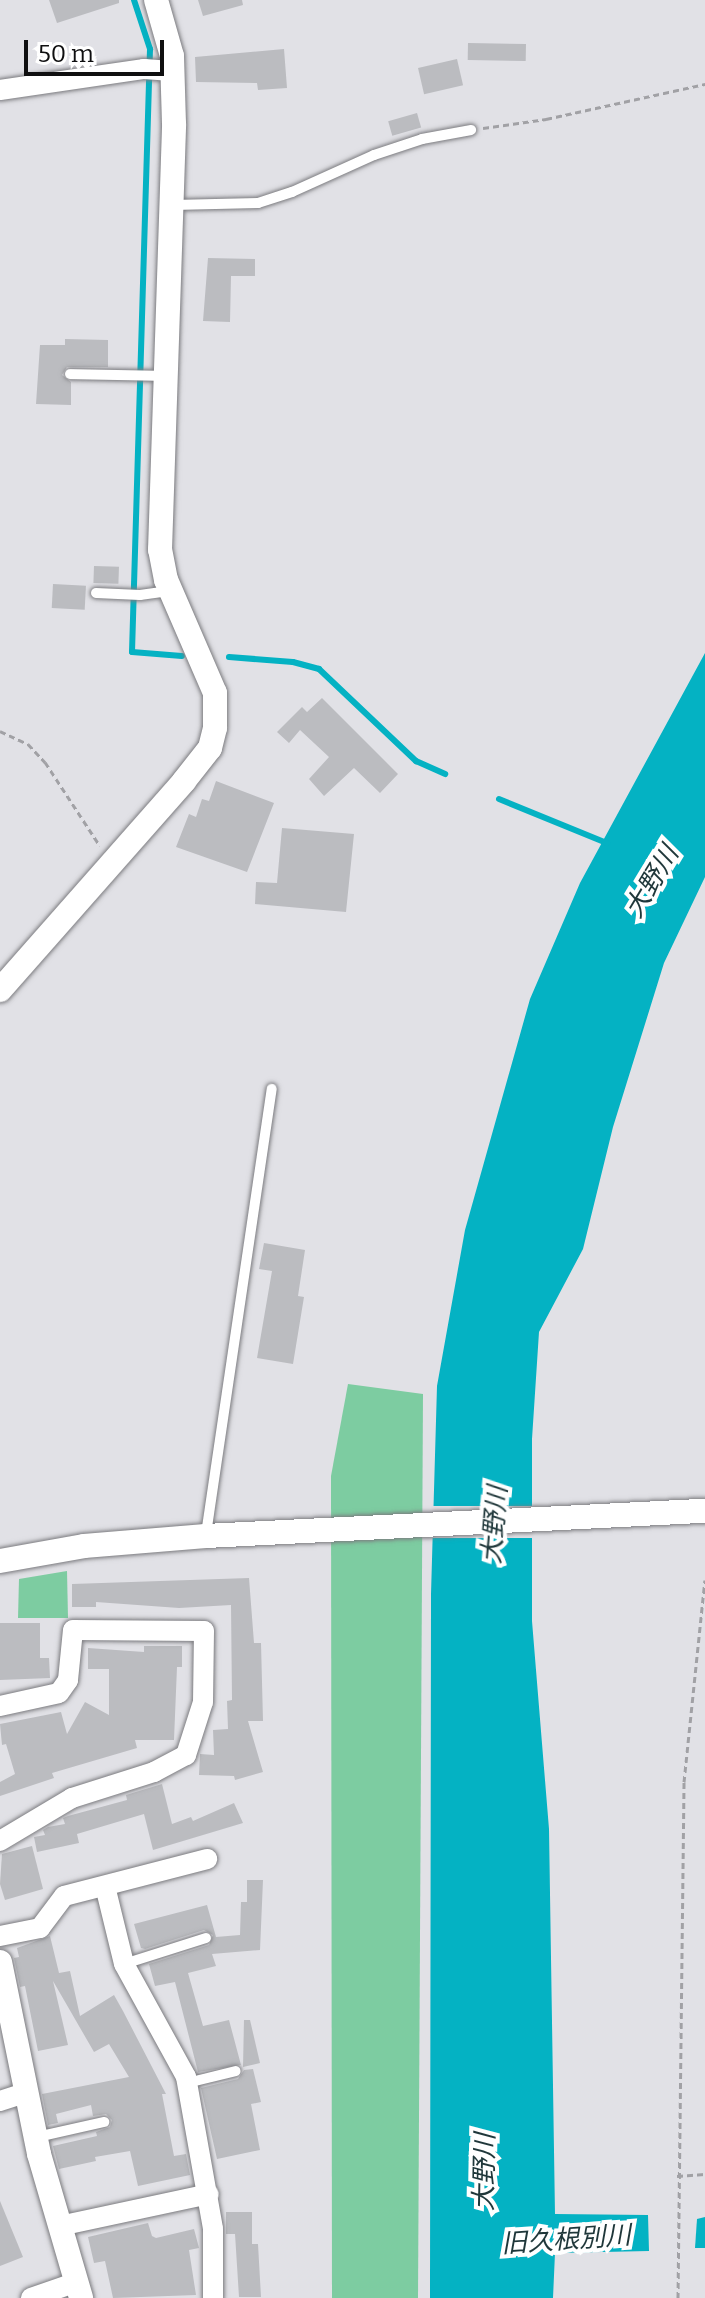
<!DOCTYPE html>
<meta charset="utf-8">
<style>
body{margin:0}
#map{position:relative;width:705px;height:2298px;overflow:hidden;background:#e1e1e6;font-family:Bitter,"Noto Sans JP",serif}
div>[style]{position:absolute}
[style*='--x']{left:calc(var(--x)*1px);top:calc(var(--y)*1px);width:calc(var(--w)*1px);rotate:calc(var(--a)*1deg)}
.green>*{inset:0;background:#7dcca1}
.water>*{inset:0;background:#04b2c3}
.pier>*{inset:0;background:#e1e1e6;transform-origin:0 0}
.stream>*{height:6px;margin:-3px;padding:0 3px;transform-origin:3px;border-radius:3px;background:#04b2c3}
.building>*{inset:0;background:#bbbcc0;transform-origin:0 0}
.path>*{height:3px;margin-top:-1.5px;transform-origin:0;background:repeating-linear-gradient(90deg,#a1a1a5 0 6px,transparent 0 10px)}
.roads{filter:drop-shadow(0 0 2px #7b7b7f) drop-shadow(0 0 2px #7b7b7f)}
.service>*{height:10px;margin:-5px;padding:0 5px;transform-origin:5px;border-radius:5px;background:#fff}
.minor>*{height:20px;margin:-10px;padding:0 10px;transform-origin:10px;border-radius:10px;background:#fff}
.tertiary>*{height:24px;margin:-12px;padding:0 12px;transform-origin:12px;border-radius:12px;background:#fff}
span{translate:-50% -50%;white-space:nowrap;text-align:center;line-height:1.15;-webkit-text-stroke:8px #fff;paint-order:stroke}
.water-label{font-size:26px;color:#1f373a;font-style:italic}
.scale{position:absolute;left:24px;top:40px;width:140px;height:36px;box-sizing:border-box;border:4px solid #0f0f10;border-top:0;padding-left:10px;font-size:24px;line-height:28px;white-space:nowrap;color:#0f0f10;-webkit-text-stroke:6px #fff;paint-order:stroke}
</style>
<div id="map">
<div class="green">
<i style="clip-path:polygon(348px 1384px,423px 1394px,418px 2298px,332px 2298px,331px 1476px)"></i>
<i style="clip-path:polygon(67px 1571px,68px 1618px,18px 1618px,19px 1579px)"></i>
</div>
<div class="water">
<i style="clip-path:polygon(705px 653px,705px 877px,664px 963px,613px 1127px,583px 1249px,539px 1332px,532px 1439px,532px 1621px,549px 1829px,555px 2214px,648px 2215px,649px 2251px,555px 2253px,553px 2298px,430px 2298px,431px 1594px,437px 1386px,465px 1230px,530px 999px,580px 883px)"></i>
<i style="clip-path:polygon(705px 2217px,705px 2248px,695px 2248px,697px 2219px)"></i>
</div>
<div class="pier">
<i style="left:536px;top:1506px;width:32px;height:107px;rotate:90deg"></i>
</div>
<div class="stream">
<i style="--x:134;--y:0;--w:52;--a:71.9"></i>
<i style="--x:150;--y:49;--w:603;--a:91.71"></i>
<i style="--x:132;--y:652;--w:50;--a:4.6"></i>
<i style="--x:229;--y:657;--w:64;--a:4.5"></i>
<i style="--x:293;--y:662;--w:27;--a:15"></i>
<i style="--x:319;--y:669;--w:134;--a:43.5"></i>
<i style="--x:416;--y:761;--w:32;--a:24"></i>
<i style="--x:499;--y:799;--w:117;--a:22.2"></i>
</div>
<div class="building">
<i style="clip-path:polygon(49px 0,119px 0,119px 3px,57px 23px)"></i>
<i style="clip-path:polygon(198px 0,242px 0,243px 5px,203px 16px)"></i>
<i style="left:468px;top:43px;width:58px;height:17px;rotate:1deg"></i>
<i style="clip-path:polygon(284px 49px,287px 88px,258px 90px,257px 83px,196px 82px,195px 57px)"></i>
<i style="left:457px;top:59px;width:27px;height:40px;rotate:77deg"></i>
<i style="left:417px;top:113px;width:15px;height:30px;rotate:74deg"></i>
<i style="clip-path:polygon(208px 258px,255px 259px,255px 276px,231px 276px,230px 322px,203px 321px)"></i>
<i style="clip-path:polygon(65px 339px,108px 340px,108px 367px,67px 367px,62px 375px,71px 382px,71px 405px,36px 404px,40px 345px,65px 345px)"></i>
<i style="left:94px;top:566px;width:25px;height:17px;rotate:2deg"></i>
<i style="left:53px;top:584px;width:33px;height:24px;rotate:3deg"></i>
<i style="clip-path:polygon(322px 698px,398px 774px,380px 793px,354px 768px,324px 796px,309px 779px,329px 757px,300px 730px,289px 743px,277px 732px,302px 707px,307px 712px)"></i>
<i style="clip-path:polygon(216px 781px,274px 803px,247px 872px,176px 847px,189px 814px,196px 817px,202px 799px,209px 801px)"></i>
<i style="clip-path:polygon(282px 828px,354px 834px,346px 912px,255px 904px,256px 882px,277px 883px)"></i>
<i style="clip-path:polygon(264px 1243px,305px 1250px,298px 1296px,304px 1297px,293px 1364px,257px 1358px,272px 1271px,259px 1269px)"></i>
<i style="clip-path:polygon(249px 1578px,254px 1643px,261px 1643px,263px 1721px,248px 1721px,263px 1772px,235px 1780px,234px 1776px,199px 1775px,200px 1754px,214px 1755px,213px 1730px,228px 1729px,227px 1701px,232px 1700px,231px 1605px,179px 1608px,96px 1602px,96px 1607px,72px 1607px,72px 1584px)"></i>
<i style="clip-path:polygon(0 1623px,40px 1623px,40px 1658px,49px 1658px,50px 1678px,0 1680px)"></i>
<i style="clip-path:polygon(144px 1646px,182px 1646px,182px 1667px,177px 1667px,174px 1740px,135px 1740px,137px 1748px,52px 1773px,54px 1778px,0 1796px,0 1782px,15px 1774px,6px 1744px,2px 1745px,0 1724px,61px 1712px,67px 1734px,85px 1702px,109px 1715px,109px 1669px,88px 1669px,88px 1648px,144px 1652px)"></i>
<i style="clip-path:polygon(162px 1784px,172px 1824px,191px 1817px,193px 1821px,234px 1803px,243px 1823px,153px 1850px,144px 1814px,77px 1834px,79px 1843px,37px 1852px,34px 1837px,45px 1835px,43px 1830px,48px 1827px,65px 1824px,63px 1818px,68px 1816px,127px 1800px,126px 1795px)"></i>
<i style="clip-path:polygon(32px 1846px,43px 1889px,5px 1900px,0 1884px,2px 1854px)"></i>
<i style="clip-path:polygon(247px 1880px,263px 1880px,260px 1950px,212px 1954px,216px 1966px,188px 1973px,203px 2026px,229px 2020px,241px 2065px,198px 2072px,175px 1982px,155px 1986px,149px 1964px,209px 1945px,213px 1935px,204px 1930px,145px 1949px,141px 1948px,134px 1924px,207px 1905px,216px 1937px,240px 1935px,241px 1902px,247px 1902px)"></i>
<i style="clip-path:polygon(50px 1936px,59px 1973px,70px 1971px,80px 2016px,114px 1995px,123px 2011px,166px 2094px,162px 2094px,174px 2156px,186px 2154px,190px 2175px,138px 2186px,130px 2151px,95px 2157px,96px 2161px,59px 2169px,53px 2146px,97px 2136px,96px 2132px,110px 2127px,112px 2120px,106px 2114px,93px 2116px,91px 2105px,56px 2114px,58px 2123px,48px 2125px,42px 2094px,129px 2077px,109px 2044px,94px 2052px,53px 1981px,68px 2045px,38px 2051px,25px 1986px,20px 1987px,14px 1958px,19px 1957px,17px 1948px)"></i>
<i style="clip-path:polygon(244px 2020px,250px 2020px,260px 2063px,243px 2067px)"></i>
<i style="clip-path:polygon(253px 2069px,261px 2102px,251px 2104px,260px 2150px,217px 2159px,201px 2088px,238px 2079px,244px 2070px)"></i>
<i style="clip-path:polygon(0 2201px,23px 2257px,0 2266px)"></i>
<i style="clip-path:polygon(226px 2212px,252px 2212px,252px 2244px,258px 2244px,261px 2297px,239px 2297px,235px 2234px,226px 2234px)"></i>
<i style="clip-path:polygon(148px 2223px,152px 2236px,156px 2238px,194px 2229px,199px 2248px,189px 2250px,196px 2295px,113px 2298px,105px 2261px,94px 2263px,88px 2237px)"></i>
</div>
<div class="path">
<i style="--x:483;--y:128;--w:64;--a:-8.1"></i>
<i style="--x:546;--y:119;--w:163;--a:-12.4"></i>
<i style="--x:0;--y:731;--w:31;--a:25"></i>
<i style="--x:28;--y:744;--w:25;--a:47"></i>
<i style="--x:45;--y:762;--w:100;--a:56.8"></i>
<i style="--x:677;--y:2176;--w:28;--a:-4"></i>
<i style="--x:678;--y:2298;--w:516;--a:-89.33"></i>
<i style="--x:684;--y:1782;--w:203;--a:-84.1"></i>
</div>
<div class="roads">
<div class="service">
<i style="--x:173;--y:205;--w:85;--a:-1.3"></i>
<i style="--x:258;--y:203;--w:36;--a:-18"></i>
<i style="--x:292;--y:192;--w:90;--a:-24.3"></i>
<i style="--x:374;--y:155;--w:51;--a:-18.4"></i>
<i style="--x:422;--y:139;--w:50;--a:-10.4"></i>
<i style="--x:70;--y:374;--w:94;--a:1.2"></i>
<i style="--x:96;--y:593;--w:44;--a:2.6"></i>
<i style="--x:140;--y:595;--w:29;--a:-8"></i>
<i style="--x:206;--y:1534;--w:450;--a:-81.6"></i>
<i style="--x:124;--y:1964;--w:86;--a:-17.6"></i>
<i style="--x:187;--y:2083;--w:50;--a:-13.8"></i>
<i style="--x:37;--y:2137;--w:69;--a:-12.6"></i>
</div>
<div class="minor">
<i style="--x:0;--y:90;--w:146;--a:-8.3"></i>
<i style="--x:144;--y:69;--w:28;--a:4"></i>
<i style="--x:0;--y:1706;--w:60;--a:-12.4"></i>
<i style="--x:59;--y:1693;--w:16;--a:-55"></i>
<i style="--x:68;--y:1680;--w:50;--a:-84.3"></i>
<i style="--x:73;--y:1630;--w:131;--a:0.4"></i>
<i style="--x:204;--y:1631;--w:71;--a:90.8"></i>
<i style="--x:203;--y:1702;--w:56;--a:107.8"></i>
<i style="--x:186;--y:1755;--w:36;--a:152"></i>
<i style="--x:154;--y:1772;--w:86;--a:162.4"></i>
<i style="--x:72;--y:1798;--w:84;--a:149.2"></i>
<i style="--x:105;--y:1886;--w:80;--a:76.3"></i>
<i style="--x:124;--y:1964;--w:129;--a:61.2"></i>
<i style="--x:186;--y:2077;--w:154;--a:79.9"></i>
<i style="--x:213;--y:2229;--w:69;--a:90"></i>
<i style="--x:0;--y:1936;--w:41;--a:-11.3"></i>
<i style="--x:40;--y:1928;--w:40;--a:-53"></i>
<i style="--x:64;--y:1896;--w:148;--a:-14.5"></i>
<i style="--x:0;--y:2101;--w:26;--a:-18"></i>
<i style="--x:60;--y:2226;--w:152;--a:-12.1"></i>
<i style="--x:31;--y:2298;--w:49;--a:-19.2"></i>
</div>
<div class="tertiary">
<i style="--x:0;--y:990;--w:278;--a:-48.6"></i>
<i style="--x:184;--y:781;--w:42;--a:-51.8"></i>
<i style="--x:210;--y:748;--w:21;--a:-76"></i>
<i style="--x:215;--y:728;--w:35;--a:-90"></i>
<i style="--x:215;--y:693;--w:123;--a:-113.4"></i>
<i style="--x:166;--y:580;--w:31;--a:-101"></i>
<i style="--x:160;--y:550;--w:426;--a:-88.1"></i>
<i style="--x:174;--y:124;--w:68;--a:-91.7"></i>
<i style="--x:172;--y:56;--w:58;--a:-105.9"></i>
<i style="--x:0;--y:1561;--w:85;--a:-10.1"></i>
<i style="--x:84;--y:1546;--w:122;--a:-4.7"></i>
<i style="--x:206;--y:1536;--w:500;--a:-2.9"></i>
<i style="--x:0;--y:1962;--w:196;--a:78.5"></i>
<i style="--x:39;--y:2154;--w:150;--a:73.7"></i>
</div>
</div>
<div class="water-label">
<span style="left:652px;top:882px;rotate:-59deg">大野川</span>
<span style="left:495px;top:1525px;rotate:-85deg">大野川</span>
<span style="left:485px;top:2172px;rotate:-89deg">大野川</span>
<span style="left:566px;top:2240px;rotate:-4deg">旧久根別川</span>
</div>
<div class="scale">50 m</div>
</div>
